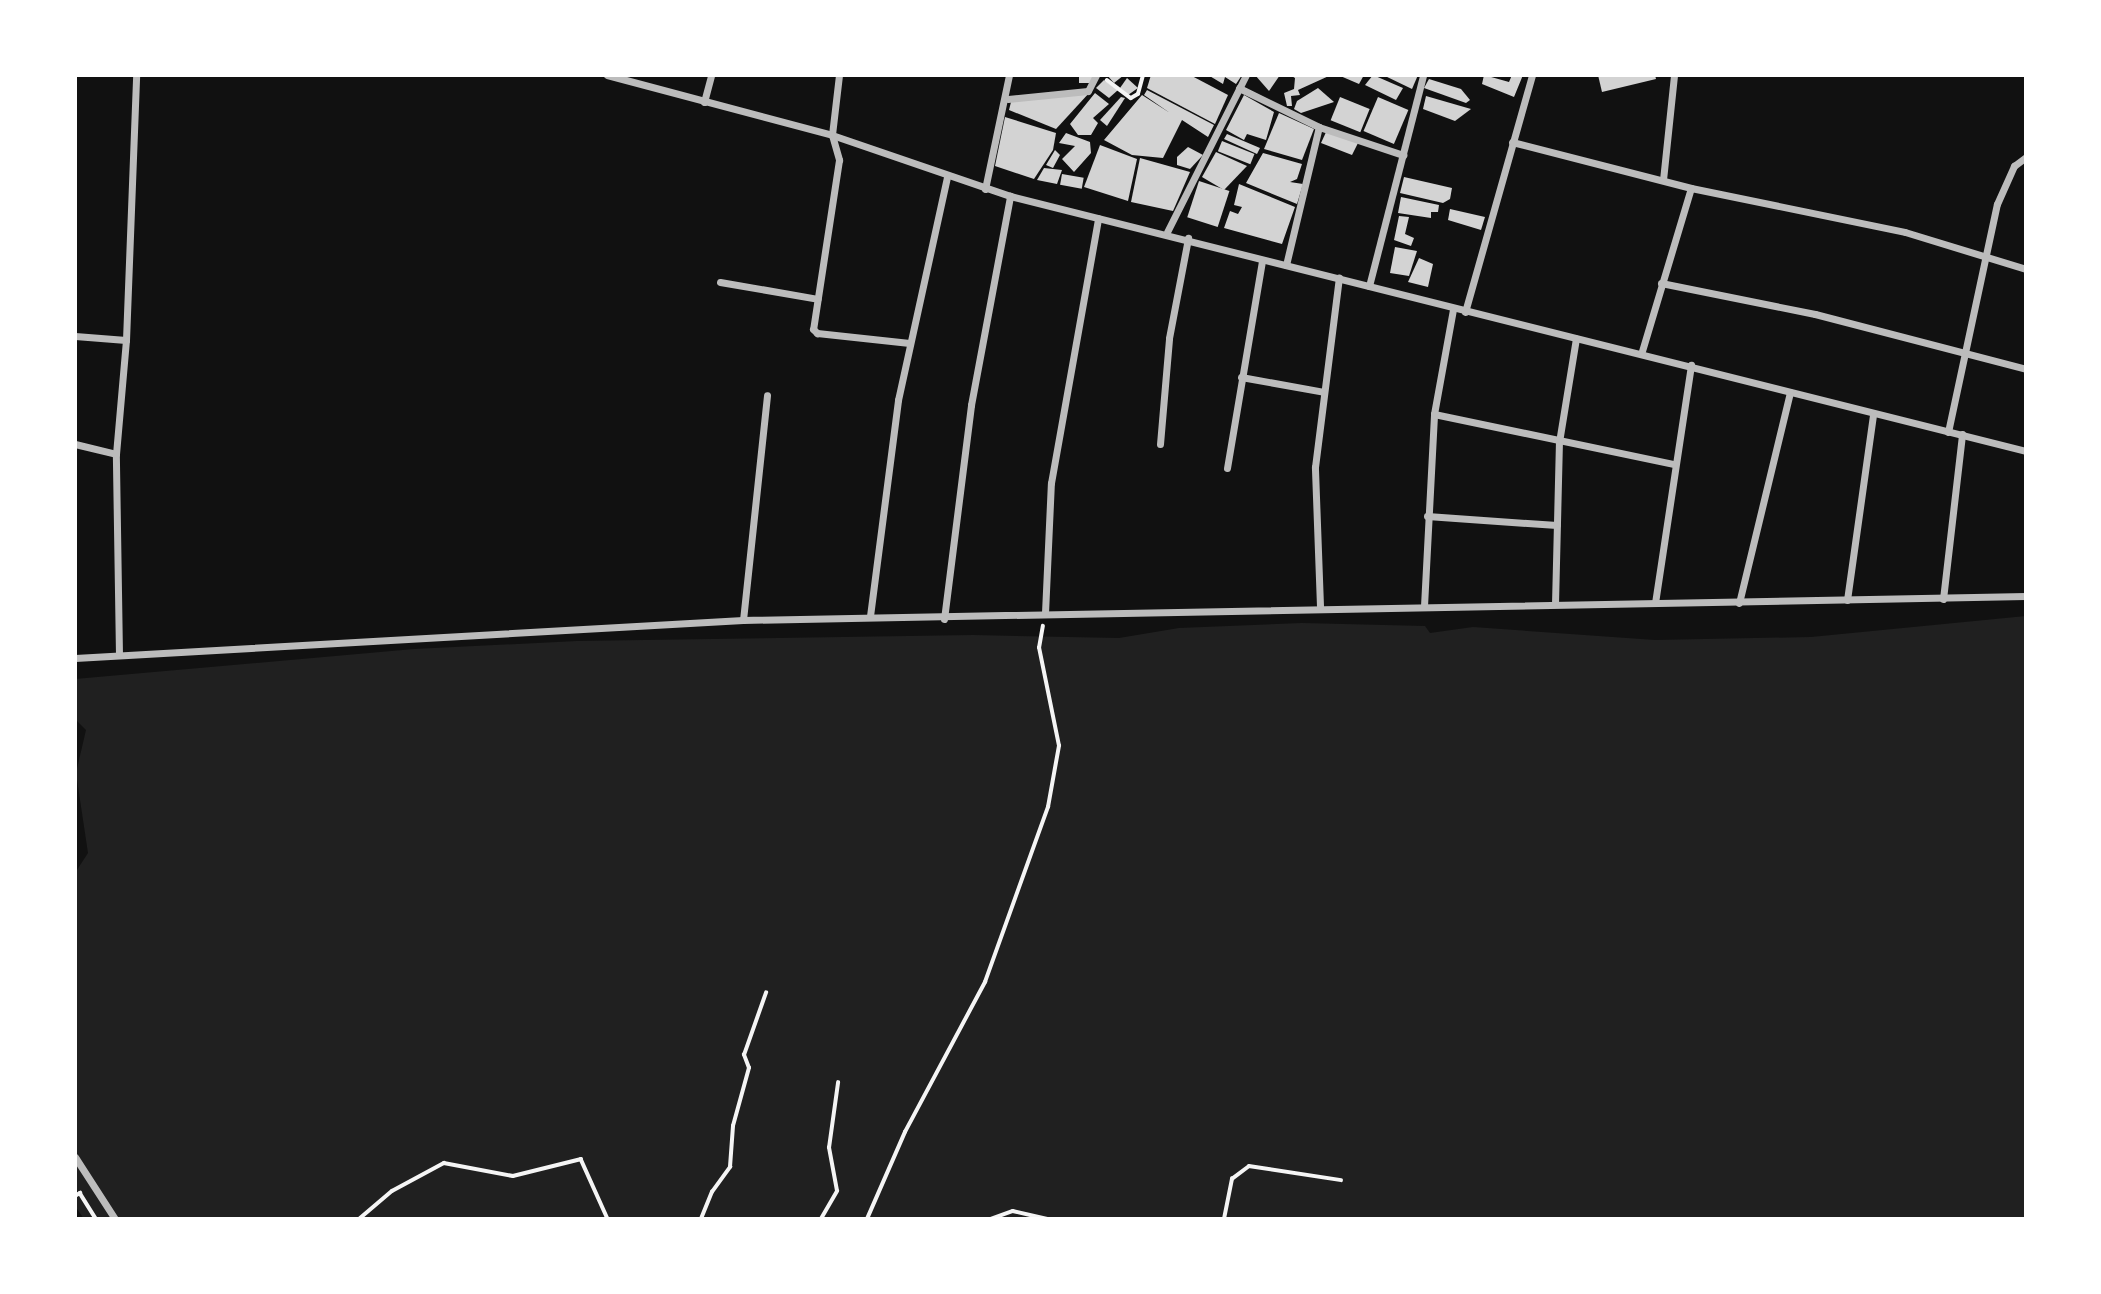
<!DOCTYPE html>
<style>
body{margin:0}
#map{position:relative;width:2101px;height:1294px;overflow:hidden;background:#111;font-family:"Source Sans 3",sans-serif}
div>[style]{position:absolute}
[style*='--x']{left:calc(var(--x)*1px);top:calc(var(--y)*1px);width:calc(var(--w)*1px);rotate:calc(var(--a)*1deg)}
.green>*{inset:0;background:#202020}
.building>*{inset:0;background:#d3d3d3;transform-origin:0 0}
.path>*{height:3.5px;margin:-1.75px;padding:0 1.75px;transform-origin:1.75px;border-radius:1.75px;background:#f5f5f5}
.minor>*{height:7px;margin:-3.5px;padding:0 3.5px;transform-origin:3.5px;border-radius:3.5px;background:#bcbcbc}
span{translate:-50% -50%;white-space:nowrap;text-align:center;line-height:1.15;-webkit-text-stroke:6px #fff;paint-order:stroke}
.frame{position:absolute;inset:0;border:77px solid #fff;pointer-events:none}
</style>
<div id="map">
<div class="green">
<i style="clip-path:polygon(2026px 616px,2026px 1219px,84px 1219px,75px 1206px,75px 873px,88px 853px,76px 773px,86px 730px,75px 719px,75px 679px,414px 649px,577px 641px,973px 635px,1119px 638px,1179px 628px,1302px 623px,1425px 626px,1430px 633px,1473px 627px,1655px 640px,1811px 637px)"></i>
</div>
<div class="building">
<i style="left:1079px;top:75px;width:13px;height:8px"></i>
<i style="clip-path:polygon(1107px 75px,1124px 75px,1114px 83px)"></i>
<i style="clip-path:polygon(1151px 75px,1190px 75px,1228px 95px,1215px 124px,1147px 88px)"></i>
<i style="clip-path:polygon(1208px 75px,1242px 75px,1236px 84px,1225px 77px,1223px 84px)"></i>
<i style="clip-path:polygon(1255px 75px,1280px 75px,1269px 91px)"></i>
<i style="clip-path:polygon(1290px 75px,1331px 75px,1298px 90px,1300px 95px,1291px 96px,1292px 106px,1287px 106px,1284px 93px,1294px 89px,1295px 78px)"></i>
<i style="clip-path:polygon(1338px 75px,1364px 75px,1359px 84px)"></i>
<i style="clip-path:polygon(1373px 75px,1403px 88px,1396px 100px,1365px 85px)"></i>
<i style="clip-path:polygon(1383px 75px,1418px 75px,1412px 89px)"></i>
<i style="clip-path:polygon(1484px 75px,1509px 82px,1512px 75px,1523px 75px,1514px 97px,1482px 84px)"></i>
<i style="clip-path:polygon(1598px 75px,1655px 75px,1656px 79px,1602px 92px)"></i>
<i style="clip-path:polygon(1127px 78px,1138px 88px,1128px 95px,1120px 88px)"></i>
<i style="clip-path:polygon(1429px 79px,1461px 89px,1470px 100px,1466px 103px,1424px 88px)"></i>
<i style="clip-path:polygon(1104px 80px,1118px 90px,1109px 98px,1096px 88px)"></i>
<i style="clip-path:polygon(1318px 88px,1334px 102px,1301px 113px,1294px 109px,1297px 101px)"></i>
<i style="clip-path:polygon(1147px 90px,1214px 125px,1208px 137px,1182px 120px,1163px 158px,1132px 155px,1104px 140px,1142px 95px,1170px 113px,1144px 95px)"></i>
<i style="clip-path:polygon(1090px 92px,1056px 129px,1009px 110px,1011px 102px)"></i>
<i style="clip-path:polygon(1095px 93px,1109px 104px,1093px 118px,1098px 123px,1091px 135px,1078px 135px,1070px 124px)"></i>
<i style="clip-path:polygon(1244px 95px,1274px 112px,1266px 140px,1247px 134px,1244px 140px,1226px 130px)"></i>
<i style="clip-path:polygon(1426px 96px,1471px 109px,1455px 121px,1423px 109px)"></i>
<i style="clip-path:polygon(1121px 97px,1125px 98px,1107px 126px,1100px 120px)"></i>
<i style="left:1340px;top:97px;width:32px;height:25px;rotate:22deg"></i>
<i style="left:1378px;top:97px;width:33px;height:37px;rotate:23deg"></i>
<i style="clip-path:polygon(1279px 113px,1314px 129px,1302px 160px,1264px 149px)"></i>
<i style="clip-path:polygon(1005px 117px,1056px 133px,1053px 150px,1034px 179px,995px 166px)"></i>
<i style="clip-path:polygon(1327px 130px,1359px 141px,1352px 155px,1321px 143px)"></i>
<i style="clip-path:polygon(1066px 133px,1090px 142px,1091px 153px,1074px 172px,1062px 159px,1075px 146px,1059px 143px)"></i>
<i style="clip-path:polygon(1227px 134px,1260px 148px,1257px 154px,1224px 139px)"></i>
<i style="left:1222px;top:141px;width:35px;height:11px;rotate:22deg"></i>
<i style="clip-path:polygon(1100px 145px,1137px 159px,1128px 201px,1084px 187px)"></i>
<i style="clip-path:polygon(1188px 147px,1203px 155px,1190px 169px,1177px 165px,1177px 157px)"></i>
<i style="clip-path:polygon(1055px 150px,1060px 155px,1053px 168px,1046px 165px)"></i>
<i style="clip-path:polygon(1216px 152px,1247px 166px,1224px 190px,1202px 177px)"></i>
<i style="clip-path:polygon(1263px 153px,1302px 164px,1297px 179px,1290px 182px,1303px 184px,1297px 204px,1246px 183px)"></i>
<i style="clip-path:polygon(1140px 158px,1190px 172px,1173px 211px,1131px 202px)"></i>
<i style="clip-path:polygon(1044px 168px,1062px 170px,1057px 184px,1037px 180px)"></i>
<i style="left:1062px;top:174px;width:22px;height:11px;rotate:10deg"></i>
<i style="clip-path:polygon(1404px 177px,1452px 188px,1450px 199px,1443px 203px,1400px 193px)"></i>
<i style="left:1199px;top:181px;width:32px;height:38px;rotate:18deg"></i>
<i style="clip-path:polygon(1239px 184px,1295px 207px,1282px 244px,1224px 228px,1230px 211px,1238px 214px,1242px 207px,1234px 205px)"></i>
<i style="clip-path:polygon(1401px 197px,1439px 205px,1438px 212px,1431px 212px,1431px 218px,1398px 213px)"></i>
<i style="clip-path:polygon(1450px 209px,1485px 217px,1481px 230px,1448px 220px)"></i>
<i style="clip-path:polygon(1399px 216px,1409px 217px,1405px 234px,1414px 238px,1411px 246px,1394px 240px)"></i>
<i style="clip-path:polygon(1395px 247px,1417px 251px,1409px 276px,1390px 273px)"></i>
<i style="clip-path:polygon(1419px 258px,1433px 264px,1428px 287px,1408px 282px)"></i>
</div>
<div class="path">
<i style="--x:1107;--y:80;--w:30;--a:37"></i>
<i style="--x:1131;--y:98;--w:8;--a:-30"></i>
<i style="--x:1138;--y:94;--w:20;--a:-75"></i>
<i style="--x:75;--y:1196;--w:6;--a:-31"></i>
<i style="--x:80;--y:1193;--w:31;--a:58"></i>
<i style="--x:359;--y:1219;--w:43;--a:-40.3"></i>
<i style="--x:392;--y:1191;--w:59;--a:-28.3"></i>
<i style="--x:444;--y:1163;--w:70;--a:10.7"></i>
<i style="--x:513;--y:1176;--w:70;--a:-14"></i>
<i style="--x:581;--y:1159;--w:66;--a:65.8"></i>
<i style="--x:701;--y:1219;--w:29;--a:-68"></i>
<i style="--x:712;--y:1192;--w:31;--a:-54"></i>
<i style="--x:730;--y:1167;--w:41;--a:-85.8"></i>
<i style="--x:733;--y:1126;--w:60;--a:-74.6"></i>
<i style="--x:749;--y:1068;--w:14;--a:-111"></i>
<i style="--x:744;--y:1055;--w:66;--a:-70.5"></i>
<i style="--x:821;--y:1219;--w:32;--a:-60"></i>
<i style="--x:837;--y:1191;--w:44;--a:-100.5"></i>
<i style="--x:829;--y:1148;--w:66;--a:-82.1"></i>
<i style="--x:867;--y:1219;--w:95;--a:-66.4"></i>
<i style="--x:905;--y:1132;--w:170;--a:-61.9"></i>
<i style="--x:985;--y:982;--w:186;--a:-70.2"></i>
<i style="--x:1048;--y:807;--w:62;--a:-79.8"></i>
<i style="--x:1059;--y:746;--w:100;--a:-101.5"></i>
<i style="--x:1039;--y:648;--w:22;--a:-80"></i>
<i style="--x:991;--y:1219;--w:23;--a:-20"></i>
<i style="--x:1013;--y:1211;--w:35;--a:13"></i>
<i style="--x:1224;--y:1219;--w:41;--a:-78.7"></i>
<i style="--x:1232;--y:1179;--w:21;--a:-37"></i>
<i style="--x:1249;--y:1166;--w:93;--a:8.7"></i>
</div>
<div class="minor">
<i style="--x:607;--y:75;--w:233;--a:14.9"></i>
<i style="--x:832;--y:135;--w:188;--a:18.9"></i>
<i style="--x:1010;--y:196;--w:1048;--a:14.09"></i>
<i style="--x:839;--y:75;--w:60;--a:96.7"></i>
<i style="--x:832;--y:135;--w:26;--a:74"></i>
<i style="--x:839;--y:160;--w:171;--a:98.7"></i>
<i style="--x:813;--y:329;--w:6;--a:45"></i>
<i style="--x:817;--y:333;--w:93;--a:6.2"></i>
<i style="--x:1239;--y:88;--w:89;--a:26"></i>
<i style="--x:1319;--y:127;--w:89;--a:18.4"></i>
<i style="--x:1008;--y:99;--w:80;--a:-5.7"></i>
<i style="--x:1088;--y:91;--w:18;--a:-63"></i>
<i style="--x:704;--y:102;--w:28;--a:-75"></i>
<i style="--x:1512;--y:142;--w:185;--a:14.4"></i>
<i style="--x:1691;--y:188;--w:218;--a:11.6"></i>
<i style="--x:1905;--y:232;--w:127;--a:17"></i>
<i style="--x:1663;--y:180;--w:106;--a:-84"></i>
<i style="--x:985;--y:189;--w:116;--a:-78.1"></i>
<i style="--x:1167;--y:232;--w:176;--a:-63.3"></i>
<i style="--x:1286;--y:265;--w:142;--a:-76.6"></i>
<i style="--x:720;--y:282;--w:99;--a:9.8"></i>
<i style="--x:1661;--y:283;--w:157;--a:11.4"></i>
<i style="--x:1815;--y:314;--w:218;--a:14.6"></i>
<i style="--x:1369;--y:286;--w:218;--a:-75.6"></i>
<i style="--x:1465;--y:312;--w:246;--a:-74.2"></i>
<i style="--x:75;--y:336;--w:51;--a:4.5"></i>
<i style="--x:1642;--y:351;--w:170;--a:-73.3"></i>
<i style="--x:1241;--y:377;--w:84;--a:10.2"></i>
<i style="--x:1434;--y:414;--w:244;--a:11.8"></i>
<i style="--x:1948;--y:432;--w:233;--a:-77.9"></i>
<i style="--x:1997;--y:204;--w:42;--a:-65.9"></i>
<i style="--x:2014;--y:166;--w:15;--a:-37"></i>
<i style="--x:75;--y:444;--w:42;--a:13.7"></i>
<i style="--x:1160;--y:444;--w:106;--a:-85.1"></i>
<i style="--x:1169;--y:338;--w:102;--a:-79.2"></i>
<i style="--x:1227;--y:468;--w:211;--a:-80.4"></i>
<i style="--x:1427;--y:516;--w:130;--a:4"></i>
<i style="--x:1943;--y:599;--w:166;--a:-83.4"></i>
<i style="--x:1847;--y:600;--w:187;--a:-82"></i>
<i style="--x:1655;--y:603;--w:241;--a:-81.4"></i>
<i style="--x:1739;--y:603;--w:217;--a:-76.4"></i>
<i style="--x:1555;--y:604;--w:162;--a:-88.6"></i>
<i style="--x:1559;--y:442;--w:105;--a:-80.7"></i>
<i style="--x:1320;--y:606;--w:139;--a:-92.1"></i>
<i style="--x:1315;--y:467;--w:191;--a:-82.8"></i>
<i style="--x:1424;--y:606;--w:192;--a:-87"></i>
<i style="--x:1434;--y:414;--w:107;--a:-79.7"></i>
<i style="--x:1045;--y:613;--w:130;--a:-87.4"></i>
<i style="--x:1051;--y:483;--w:269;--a:-79.9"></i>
<i style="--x:870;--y:616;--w:218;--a:-82.6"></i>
<i style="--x:898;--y:400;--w:228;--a:-77.6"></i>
<i style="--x:944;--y:619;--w:216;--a:-82.8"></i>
<i style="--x:971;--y:405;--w:213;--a:-79.4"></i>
<i style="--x:743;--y:620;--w:226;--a:-83.9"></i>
<i style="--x:119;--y:655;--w:201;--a:-90.9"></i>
<i style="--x:116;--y:454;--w:114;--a:-85"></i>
<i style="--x:126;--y:340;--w:265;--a:-87.8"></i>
<i style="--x:75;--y:658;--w:669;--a:-3.26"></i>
<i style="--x:743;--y:620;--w:1283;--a:-1.07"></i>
<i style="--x:75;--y:1157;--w:74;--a:57.2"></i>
</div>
<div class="frame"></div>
</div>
